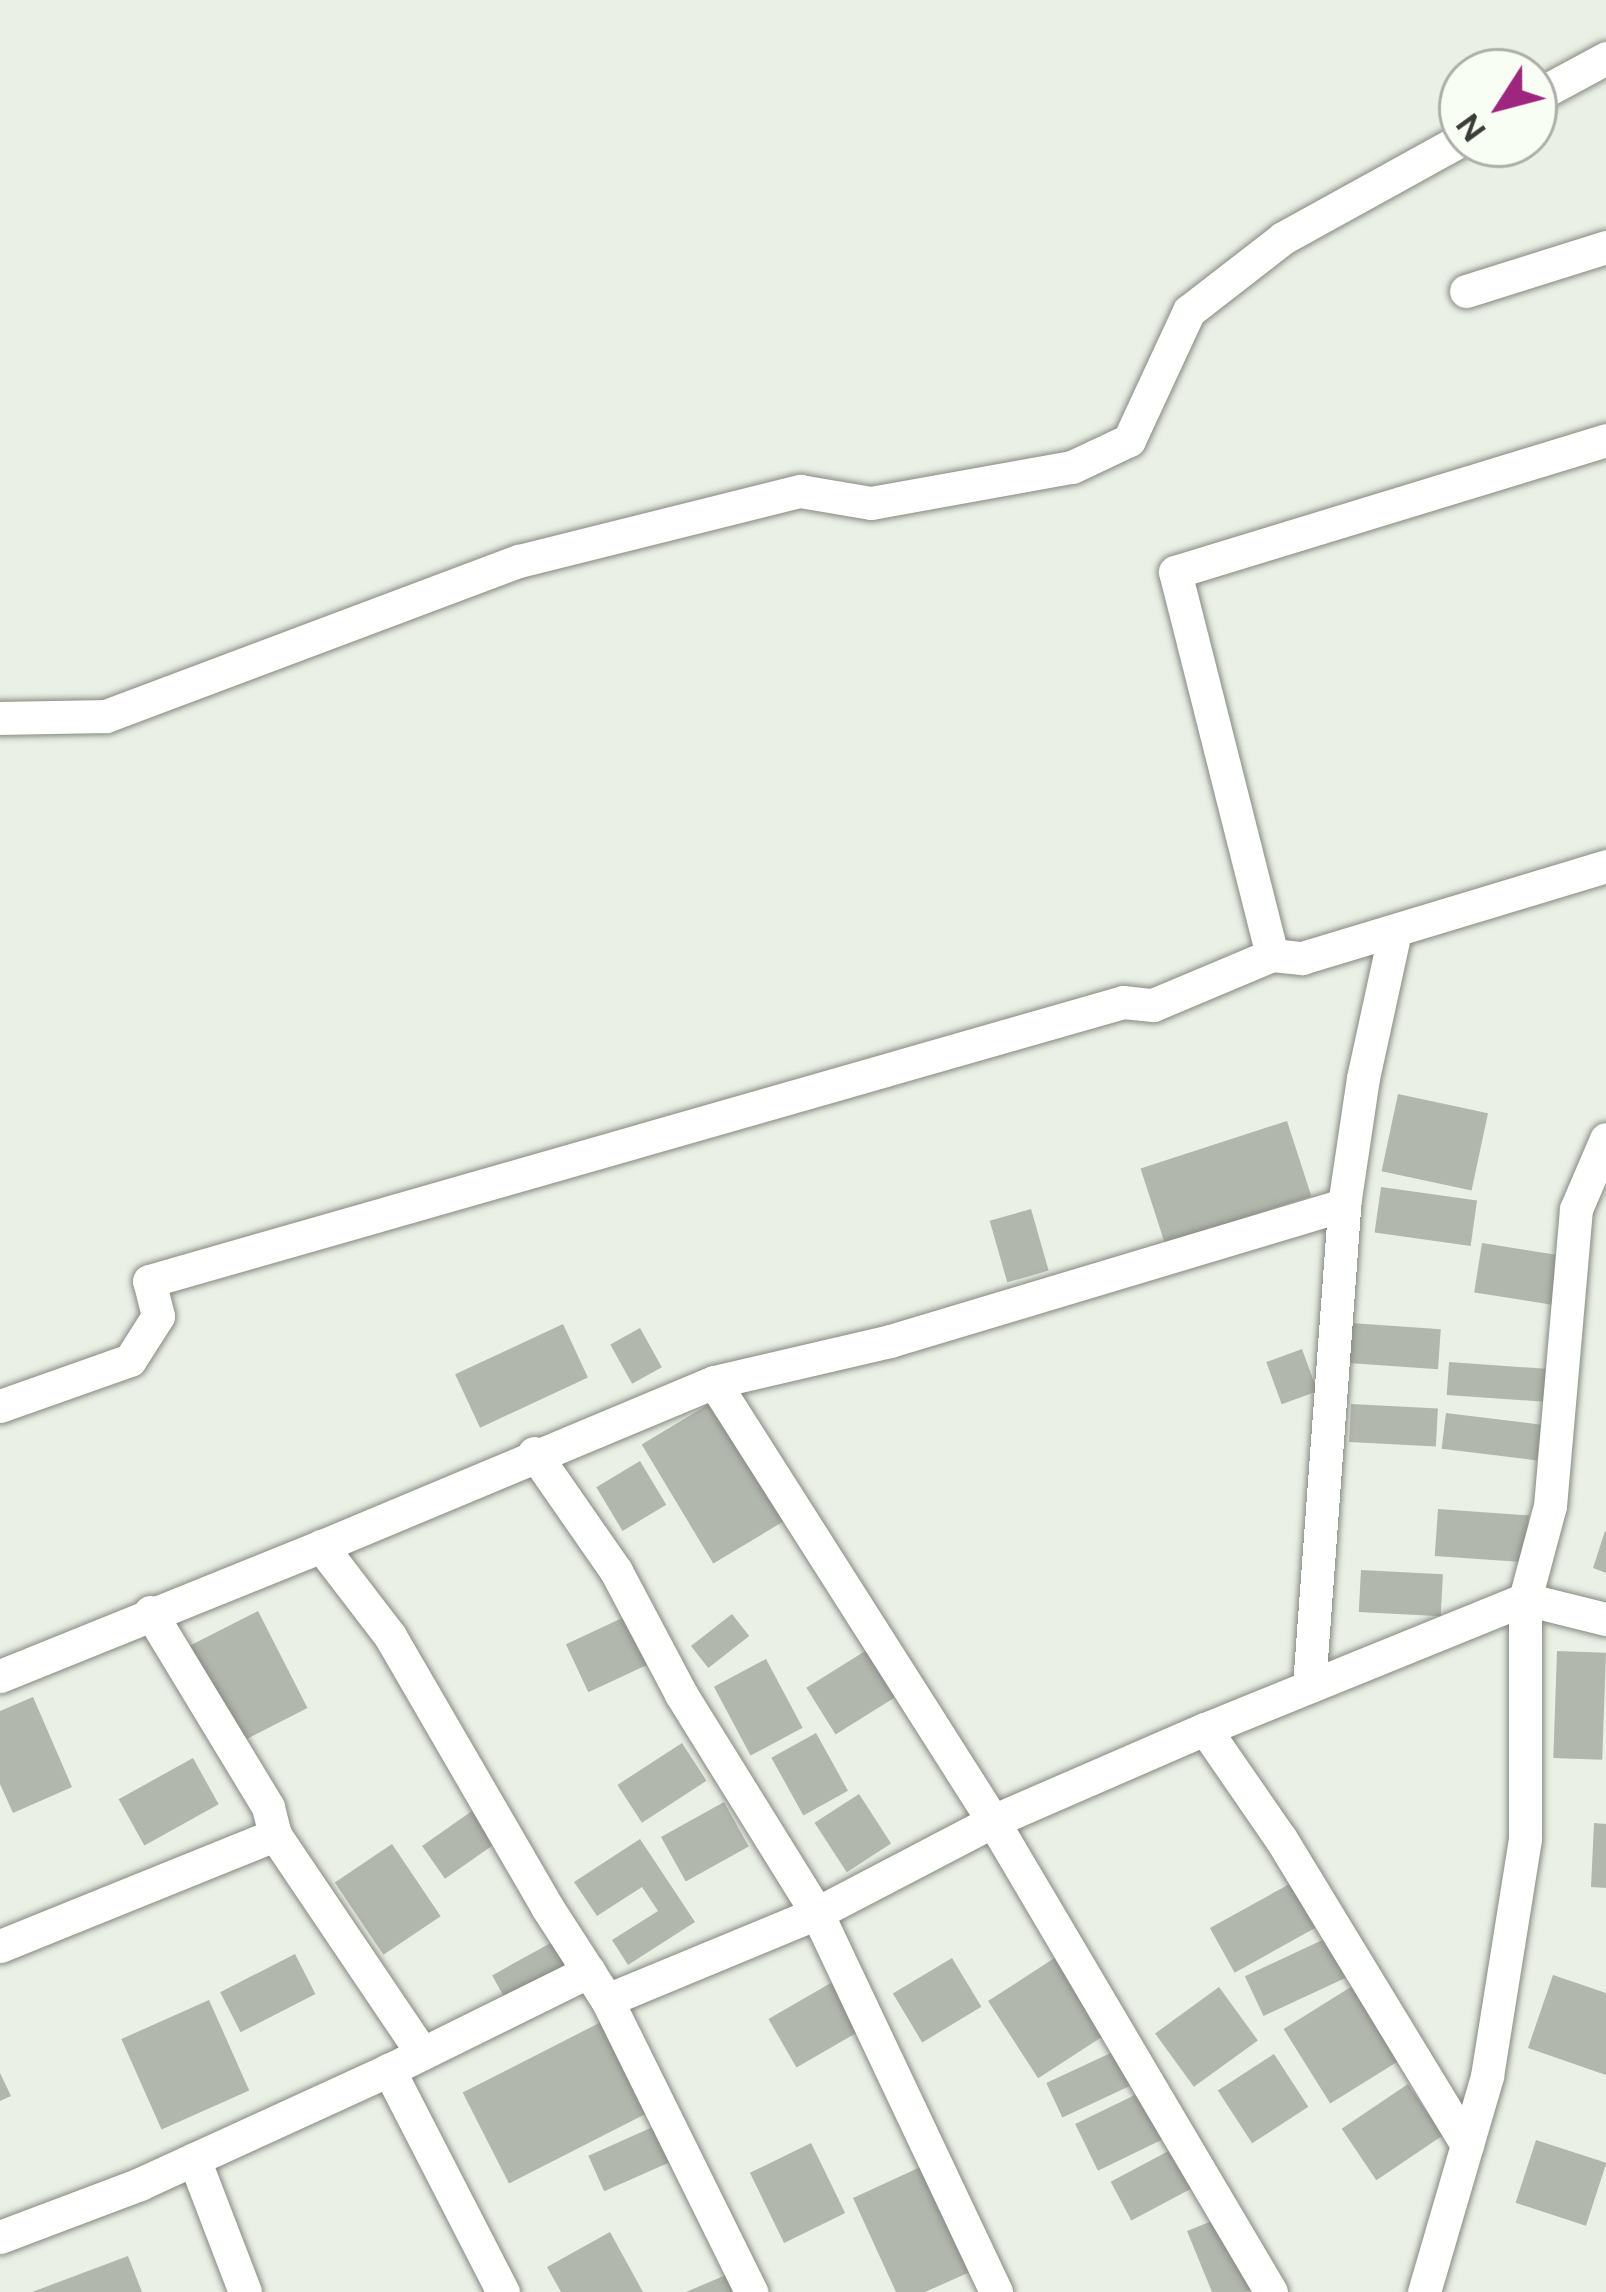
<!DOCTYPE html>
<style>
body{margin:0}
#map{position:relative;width:1606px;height:2292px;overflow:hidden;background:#eaf0e6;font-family:"DM Sans",sans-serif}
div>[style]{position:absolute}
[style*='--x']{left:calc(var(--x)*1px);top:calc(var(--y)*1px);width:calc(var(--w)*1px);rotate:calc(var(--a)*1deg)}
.building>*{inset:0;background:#b1b7ad;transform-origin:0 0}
.roads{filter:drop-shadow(0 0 3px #858a80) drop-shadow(0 0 3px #858a80)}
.street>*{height:33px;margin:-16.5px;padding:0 16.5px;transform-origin:16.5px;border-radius:16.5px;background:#fff}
span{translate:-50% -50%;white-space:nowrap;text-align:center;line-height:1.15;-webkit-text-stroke:10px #f8fef3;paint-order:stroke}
.north{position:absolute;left:1438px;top:48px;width:120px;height:120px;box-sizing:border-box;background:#f8fef3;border:3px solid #acb0a8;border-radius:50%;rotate:234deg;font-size:33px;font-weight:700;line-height:48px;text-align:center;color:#3a3c38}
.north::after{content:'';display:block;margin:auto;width:42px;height:54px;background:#9e267f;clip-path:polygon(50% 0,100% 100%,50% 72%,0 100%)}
</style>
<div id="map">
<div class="building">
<i style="left:1398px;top:1094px;width:92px;height:79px;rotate:12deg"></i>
<i style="left:1287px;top:1121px;width:79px;height:154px;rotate:72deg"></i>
<i style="left:1381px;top:1187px;width:97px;height:46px;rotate:8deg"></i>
<i style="left:1031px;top:1209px;width:64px;height:43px;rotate:74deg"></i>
<i style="left:1482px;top:1243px;width:85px;height:50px;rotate:9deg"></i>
<i style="left:1351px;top:1323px;width:90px;height:40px;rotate:4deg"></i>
<i style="left:563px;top:1324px;width:59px;height:119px;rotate:65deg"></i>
<i style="left:640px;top:1328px;width:45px;height:34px;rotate:61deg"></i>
<i style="left:1302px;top:1349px;width:45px;height:38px;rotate:70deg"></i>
<i style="left:1449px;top:1362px;width:98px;height:33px;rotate:4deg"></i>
<i style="left:724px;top:1395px;width:139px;height:96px;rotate:59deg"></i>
<i style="left:1351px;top:1404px;width:87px;height:38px;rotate:3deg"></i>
<i style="left:1446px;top:1413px;width:96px;height:36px;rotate:7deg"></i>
<i style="left:640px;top:1461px;width:51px;height:51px;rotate:59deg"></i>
<i style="left:1438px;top:1509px;width:91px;height:47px;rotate:4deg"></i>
<i style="clip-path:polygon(1605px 1531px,1606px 1532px,1606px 1573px,1593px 1568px)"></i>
<i style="left:1361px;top:1570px;width:82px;height:42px;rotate:3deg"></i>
<i style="left:258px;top:1611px;width:109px;height:80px;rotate:63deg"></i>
<i style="left:633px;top:1613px;width:53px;height:74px;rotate:65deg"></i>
<i style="left:732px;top:1614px;width:28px;height:52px;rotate:52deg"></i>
<i style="left:870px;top:1648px;width:55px;height:75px;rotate:58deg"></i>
<i style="left:1557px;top:1651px;width:49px;height:107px;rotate:2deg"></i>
<i style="left:766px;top:1659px;width:78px;height:59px;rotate:62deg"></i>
<i style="clip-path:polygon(33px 1697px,72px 1787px,13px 1813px,0 1784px,0 1711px)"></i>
<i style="left:816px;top:1733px;width:66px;height:51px;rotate:61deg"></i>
<i style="left:682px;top:1743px;width:45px;height:77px;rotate:57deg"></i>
<i style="left:193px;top:1758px;width:53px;height:85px;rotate:61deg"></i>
<i style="left:859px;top:1794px;width:59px;height:53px;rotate:57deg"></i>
<i style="left:724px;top:1802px;width:51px;height:72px;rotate:61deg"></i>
<i style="left:472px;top:1811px;width:40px;height:61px;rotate:55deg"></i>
<i style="clip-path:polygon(1594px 1823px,1606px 1824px,1606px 1888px,1591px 1887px)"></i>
<i style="clip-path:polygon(640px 1839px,695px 1922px,628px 1965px,612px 1940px,658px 1911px,642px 1887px,597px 1916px,574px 1882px)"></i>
<i style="left:392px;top:1844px;width:87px;height:69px;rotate:56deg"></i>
<i style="left:1293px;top:1882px;width:51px;height:95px;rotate:61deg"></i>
<i style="left:1331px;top:1936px;width:44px;height:95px;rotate:65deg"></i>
<i style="left:556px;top:1940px;width:49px;height:73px;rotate:61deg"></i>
<i style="left:295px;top:1954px;width:45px;height:84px;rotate:63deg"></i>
<i style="left:1056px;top:1957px;width:92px;height:81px;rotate:57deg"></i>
<i style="left:952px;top:1958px;width:57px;height:69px;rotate:59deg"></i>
<i style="clip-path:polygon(1553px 1975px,1606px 1993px,1606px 2075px,1528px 2048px)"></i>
<i style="left:836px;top:1980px;width:56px;height:78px;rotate:60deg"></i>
<i style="left:1354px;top:1985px;width:88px;height:83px;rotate:58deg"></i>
<i style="left:1219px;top:1987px;width:66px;height:79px;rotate:54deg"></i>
<i style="left:209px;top:2000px;width:99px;height:96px;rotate:66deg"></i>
<i style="left:607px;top:2019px;width:102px;height:162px;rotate:63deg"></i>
<i style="left:1117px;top:2050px;width:38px;height:78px;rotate:65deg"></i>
<i style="left:1274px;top:2054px;width:63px;height:67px;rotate:57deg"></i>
<i style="clip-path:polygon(0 2073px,11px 2096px,0 2101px)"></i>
<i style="left:1408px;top:2084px;width:62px;height:80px;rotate:56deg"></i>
<i style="left:1139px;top:2093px;width:52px;height:71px;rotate:64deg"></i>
<i style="left:655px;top:2126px;width:39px;height:73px;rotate:66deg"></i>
<i style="left:1536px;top:2140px;width:74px;height:66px;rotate:18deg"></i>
<i style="left:811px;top:2143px;width:78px;height:68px;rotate:64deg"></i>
<i style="left:1176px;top:2147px;width:44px;height:74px;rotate:62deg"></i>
<i style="clip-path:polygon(940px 2158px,988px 2264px,925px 2292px,896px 2292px,853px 2198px)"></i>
<i style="clip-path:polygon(1227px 2215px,1258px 2287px,1246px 2292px,1212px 2292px,1187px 2231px)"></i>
<i style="clip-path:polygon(610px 2232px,643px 2292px,561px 2292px,547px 2267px)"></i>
<i style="clip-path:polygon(128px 2256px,142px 2292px,32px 2292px)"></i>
<i style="clip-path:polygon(733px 2272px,742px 2292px,686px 2292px)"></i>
</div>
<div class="roads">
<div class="street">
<i style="--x:1534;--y:97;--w:82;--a:-28.4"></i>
<i style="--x:1466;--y:291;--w:147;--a:-17.4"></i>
<i style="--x:0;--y:718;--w:106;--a:-1.1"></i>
<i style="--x:106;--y:716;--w:441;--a:-20.6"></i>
<i style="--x:519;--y:561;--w:290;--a:-14"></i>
<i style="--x:800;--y:491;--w:72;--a:9.6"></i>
<i style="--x:871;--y:503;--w:204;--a:-10.2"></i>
<i style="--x:1072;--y:467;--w:63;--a:-25.3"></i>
<i style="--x:1129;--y:440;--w:142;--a:-65.1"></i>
<i style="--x:1189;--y:311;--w:119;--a:-37.8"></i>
<i style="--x:1283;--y:238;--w:205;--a:-28.9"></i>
<i style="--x:1272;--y:955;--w:395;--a:-104.2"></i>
<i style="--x:1175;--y:572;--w:451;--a:-17"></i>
<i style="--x:714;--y:1382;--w:426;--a:157.3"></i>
<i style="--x:321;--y:1546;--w:113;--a:52.5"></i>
<i style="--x:390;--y:1636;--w:313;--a:59.9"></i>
<i style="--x:547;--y:1907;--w:111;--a:57.2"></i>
<i style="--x:607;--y:2000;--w:227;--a:-22.5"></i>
<i style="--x:817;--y:1913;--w:199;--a:-27.6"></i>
<i style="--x:993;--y:1821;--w:520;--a:-122.44"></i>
<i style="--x:714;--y:1382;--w:181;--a:-13.1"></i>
<i style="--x:890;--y:1341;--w:474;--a:-16.7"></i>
<i style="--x:0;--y:1406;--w:138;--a:-19.5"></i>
<i style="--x:130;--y:1360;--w:52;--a:-57.5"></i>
<i style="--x:158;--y:1316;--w:36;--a:-104"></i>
<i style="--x:149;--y:1281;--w:1013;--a:-15.98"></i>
<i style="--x:1123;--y:1002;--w:30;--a:6"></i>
<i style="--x:1153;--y:1005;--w:129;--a:-22.8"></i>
<i style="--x:1272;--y:955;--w:30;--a:6"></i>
<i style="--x:1302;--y:958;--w:318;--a:-16.8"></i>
<i style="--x:534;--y:1453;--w:144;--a:55.2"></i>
<i style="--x:616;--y:1571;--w:139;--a:62.1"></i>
<i style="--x:681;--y:1694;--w:258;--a:58.2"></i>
<i style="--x:817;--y:1913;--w:419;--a:64.7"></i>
<i style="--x:150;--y:1612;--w:228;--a:58.8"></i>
<i style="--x:268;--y:1807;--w:29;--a:76"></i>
<i style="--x:275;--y:1835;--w:263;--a:56"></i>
<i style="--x:0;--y:1676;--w:346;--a:-22"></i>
<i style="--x:1309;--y:1686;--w:482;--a:-85.8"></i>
<i style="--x:1344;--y:1205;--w:128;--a:-81.5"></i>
<i style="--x:1363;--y:1078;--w:150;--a:-77.7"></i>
<i style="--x:1205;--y:1729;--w:345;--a:-22.1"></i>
<i style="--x:1525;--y:1599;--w:96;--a:-75"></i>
<i style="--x:1550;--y:1506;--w:298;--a:-85"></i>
<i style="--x:1576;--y:1209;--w:76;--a:-66.8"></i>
<i style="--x:0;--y:1946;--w:297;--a:-22"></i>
<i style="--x:607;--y:2000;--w:326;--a:63.7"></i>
<i style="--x:194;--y:2159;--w:142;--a:69"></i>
<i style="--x:0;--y:2237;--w:150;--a:-20.7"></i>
<i style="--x:140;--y:2184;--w:274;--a:-24.6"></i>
<i style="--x:503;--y:2292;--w:250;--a:-117.2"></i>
<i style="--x:389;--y:2070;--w:223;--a:-26.3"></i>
<i style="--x:1271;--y:2292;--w:547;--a:-120.55"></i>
<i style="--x:993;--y:1821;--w:231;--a:-23.5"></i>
<i style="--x:1205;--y:1729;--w:134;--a:55.4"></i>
<i style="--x:1281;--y:1839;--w:358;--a:58.7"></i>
<i style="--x:1424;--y:2292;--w:225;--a:-73.7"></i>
<i style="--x:1487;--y:2076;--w:241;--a:-80.9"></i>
<i style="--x:1525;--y:1838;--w:239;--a:-90"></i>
<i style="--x:1525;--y:1599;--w:83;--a:13.9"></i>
</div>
</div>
<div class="north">N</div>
</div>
